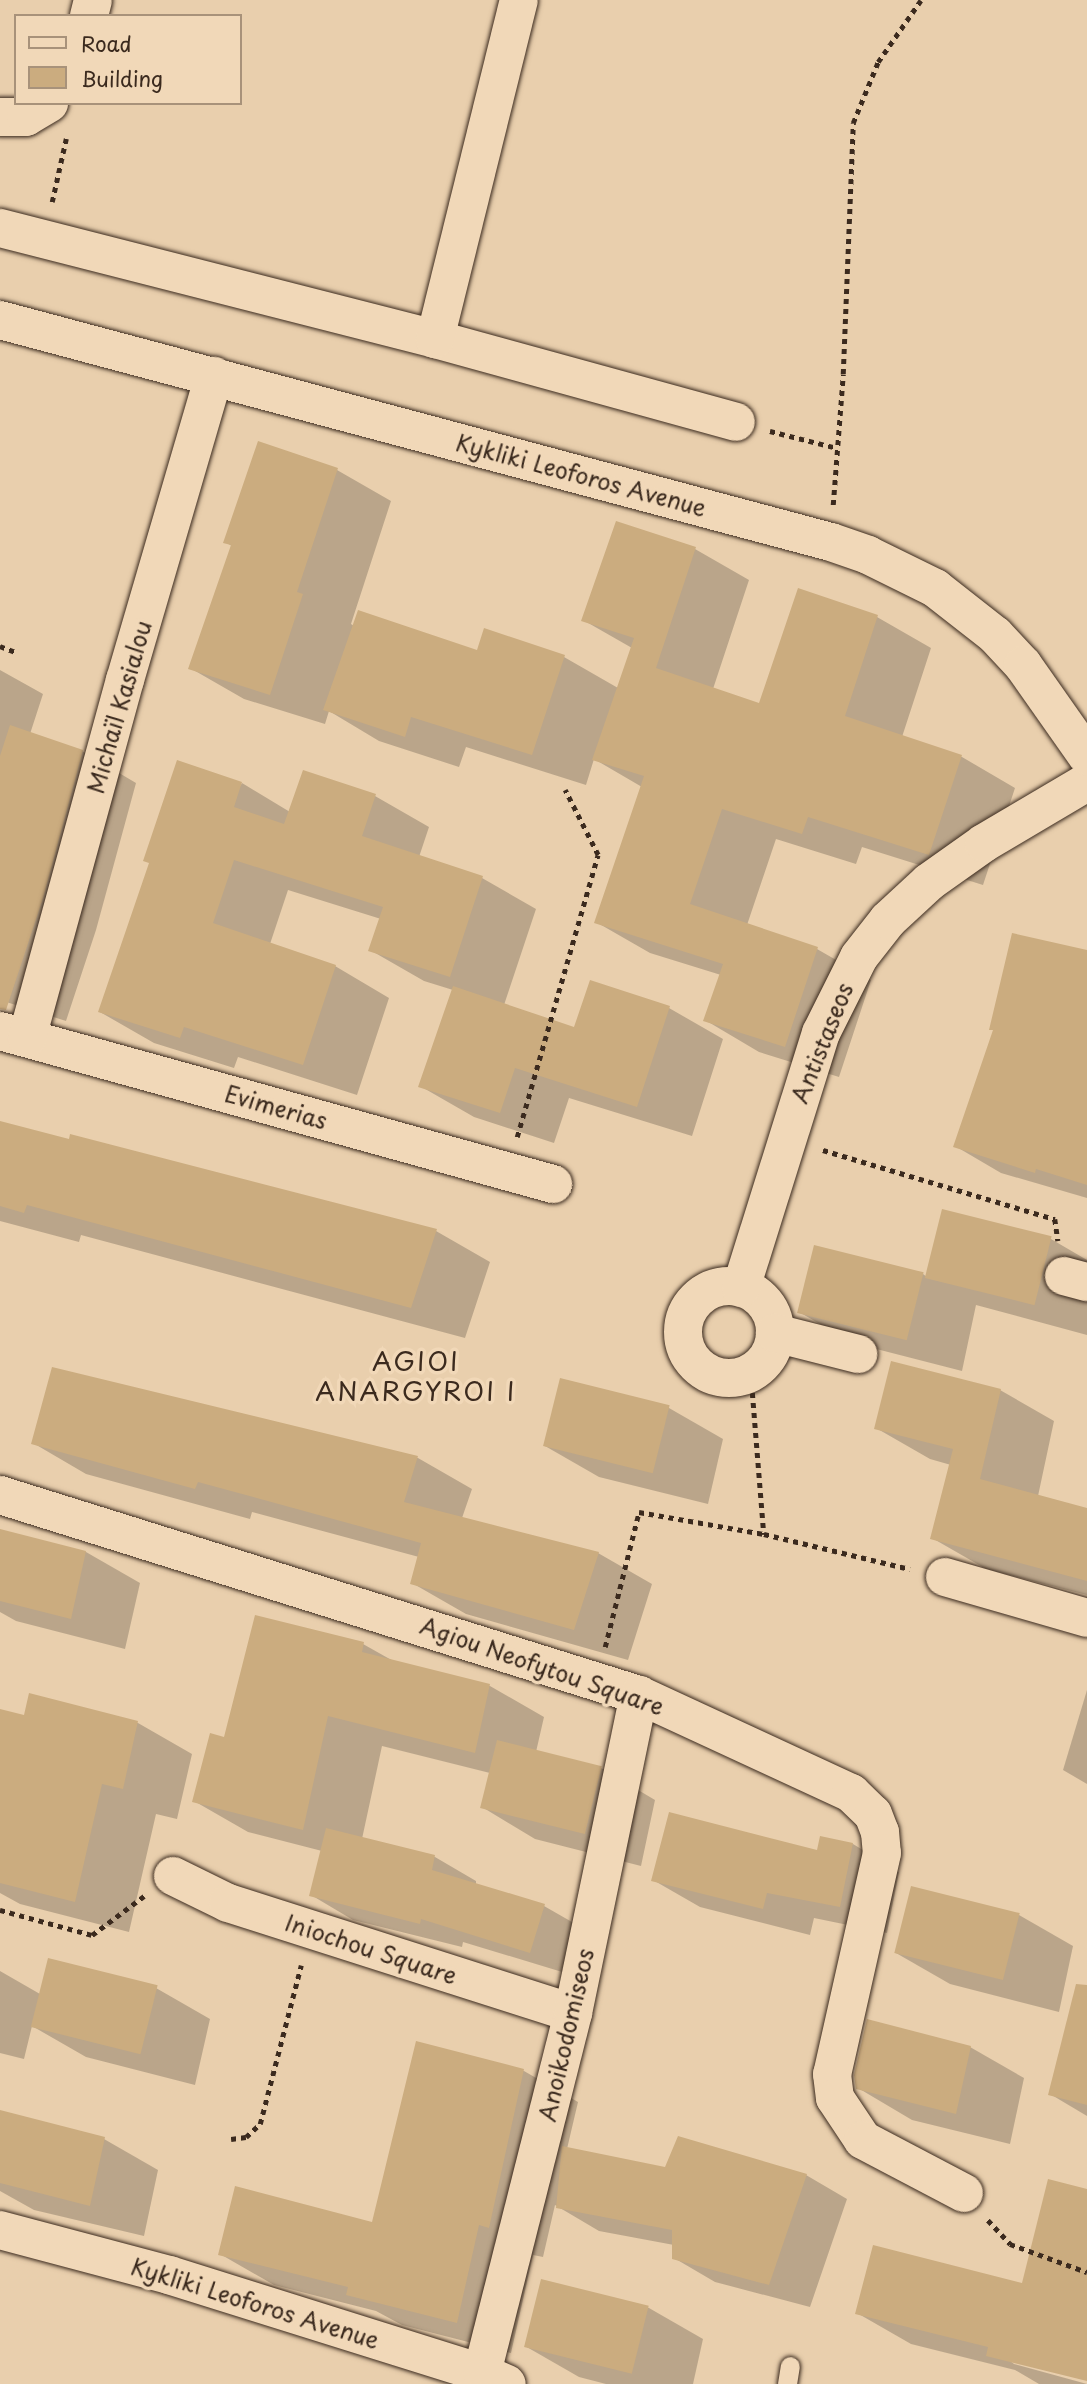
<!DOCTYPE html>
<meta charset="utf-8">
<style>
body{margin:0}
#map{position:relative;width:1087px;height:2384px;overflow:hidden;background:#e9cfad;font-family:"Playpen Sans",sans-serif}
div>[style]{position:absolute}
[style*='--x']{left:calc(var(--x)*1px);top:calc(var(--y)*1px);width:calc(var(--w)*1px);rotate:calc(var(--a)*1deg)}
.shadow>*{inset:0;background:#0003}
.building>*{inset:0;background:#cbac7f;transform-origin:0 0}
.path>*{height:4.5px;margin-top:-2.25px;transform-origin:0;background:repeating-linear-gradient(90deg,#3b2a1e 0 5px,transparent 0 10px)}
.roads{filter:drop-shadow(0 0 2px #3b2a1e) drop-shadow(0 0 2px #3b2a1e)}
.lane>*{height:19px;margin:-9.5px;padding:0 9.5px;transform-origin:9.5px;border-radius:9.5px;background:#f1d8b8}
.street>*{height:38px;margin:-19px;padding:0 19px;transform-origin:19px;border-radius:19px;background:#f1d8b8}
.street>.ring{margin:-19px;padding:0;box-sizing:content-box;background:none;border:38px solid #f1d8b8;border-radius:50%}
.secondary>*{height:38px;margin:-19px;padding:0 19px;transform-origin:19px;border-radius:19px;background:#f1d8b8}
span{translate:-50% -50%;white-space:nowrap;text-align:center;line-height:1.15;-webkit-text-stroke:7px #f1d8b8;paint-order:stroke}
.street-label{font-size:23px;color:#3b2a1e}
.quarter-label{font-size:26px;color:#3b2a1e;letter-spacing:2px}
.legend{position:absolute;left:14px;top:14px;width:228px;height:91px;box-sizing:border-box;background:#f1d8b8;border:2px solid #a8927a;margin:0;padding:9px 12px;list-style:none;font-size:21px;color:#3b2a1e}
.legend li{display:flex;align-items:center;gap:14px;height:35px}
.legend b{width:35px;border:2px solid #a8927a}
</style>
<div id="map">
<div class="shadow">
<i style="clip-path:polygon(259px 444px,337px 470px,391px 501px,351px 624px,354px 626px,478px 652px,564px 657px,618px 688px,632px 648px,583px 620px,617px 523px,695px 549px,749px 580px,713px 689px,760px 705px,799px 591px,877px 617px,931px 648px,902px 737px,962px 757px,1015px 788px,983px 885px,862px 847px,856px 864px,776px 839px,747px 925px,817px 949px,871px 980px,839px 1077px,759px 1052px,705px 1020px,721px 975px,650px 953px,596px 922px,642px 787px,594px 759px,586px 785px,466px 747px,459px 767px,379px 741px,329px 711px,325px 724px,244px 699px,190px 668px,232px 546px,225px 542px)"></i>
<i style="clip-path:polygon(0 670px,43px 694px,30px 734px,82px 751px,136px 783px,96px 930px,66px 1021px,0 1000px)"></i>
<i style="clip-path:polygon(242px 783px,290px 812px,375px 796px,429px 827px,419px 857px,482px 878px,536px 909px,504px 1005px,575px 1029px,669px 1008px,723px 1039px,692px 1136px,569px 1098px,554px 1143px,474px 1117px,420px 1086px,453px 990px,424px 981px,370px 950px,381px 919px,288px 890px,270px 944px,335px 966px,389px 998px,357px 1095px,238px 1057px,234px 1068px,154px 1043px,100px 1012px)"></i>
<i style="clip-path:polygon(1087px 952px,1087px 1198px,1001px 1173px,955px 1146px,995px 1031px)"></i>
<i style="clip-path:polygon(0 1123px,436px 1231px,490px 1262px,465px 1338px,81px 1235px,79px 1242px,0 1221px)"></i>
<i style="clip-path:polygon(944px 1211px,1051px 1239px,1087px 1260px,1087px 1335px,976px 1305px,962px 1371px,853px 1343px,799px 1312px,923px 1274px,927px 1277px)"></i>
<i style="clip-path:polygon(54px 1369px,418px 1458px,472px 1489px,462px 1518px,598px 1553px,652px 1584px,628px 1660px,466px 1614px,412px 1583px,419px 1557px,252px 1512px,250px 1519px,86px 1474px,33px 1443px)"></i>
<i style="clip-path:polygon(561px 1380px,669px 1408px,723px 1439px,708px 1504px,599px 1477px,545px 1446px)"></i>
<i style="clip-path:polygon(1000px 1390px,1054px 1421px,1038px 1496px,1087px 1509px,1087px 1595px,986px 1569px,932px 1538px,951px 1465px,930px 1459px,876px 1428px)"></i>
<i style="clip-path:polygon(0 1531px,86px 1552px,140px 1583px,125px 1649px,16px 1621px,0 1612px)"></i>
<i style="clip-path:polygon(363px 1644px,395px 1662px,490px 1686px,544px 1717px,536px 1752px,601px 1768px,655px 1800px,641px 1866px,535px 1839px,482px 1807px,490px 1773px,382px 1746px,362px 1839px,435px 1857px,476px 1881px,476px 1885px,544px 1906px,586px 1930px,572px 1975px,463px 1942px,462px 1947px,353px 1920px,311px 1895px,322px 1851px,248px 1832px,194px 1801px,225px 1739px)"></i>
<i style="clip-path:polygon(1087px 1690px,1087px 1784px,1063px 1770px)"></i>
<i style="clip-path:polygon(30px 1695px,138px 1723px,192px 1754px,177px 1819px,156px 1814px,129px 1932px,20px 1904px,0 1893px,0 1711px,25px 1717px)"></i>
<i style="clip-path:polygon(853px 1844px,899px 1872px,887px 1933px,814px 1918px,810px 1935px,700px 1907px,653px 1880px)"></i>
<i style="clip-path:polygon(1019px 1915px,1073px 1946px,1059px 2012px,950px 1984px,896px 1953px)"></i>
<i style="clip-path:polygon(0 1971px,40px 1994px,156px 1988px,210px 2019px,195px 2085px,86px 2057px,32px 2026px,24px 2059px,0 2053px)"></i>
<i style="clip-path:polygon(1087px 2034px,1087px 2116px,1050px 2094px)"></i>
<i style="clip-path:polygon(417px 2043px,524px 2071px,578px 2102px,567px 2149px,666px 2169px,806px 2175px,847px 2199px,810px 2307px,715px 2282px,674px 2258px,674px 2245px,599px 2231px,555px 2205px,543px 2257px,533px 2255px,511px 2353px,402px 2325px,376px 2311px,274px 2285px,220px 2254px,374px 2224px)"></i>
<i style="clip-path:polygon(970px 2047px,1024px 2078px,1010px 2144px,912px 2120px,858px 2088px)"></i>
<i style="clip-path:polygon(0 2112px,104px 2139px,158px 2170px,144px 2236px,34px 2210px,0 2191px)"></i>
<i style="clip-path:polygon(1087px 2191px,1087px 2379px,1009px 2360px,1014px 2364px,1087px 2384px,1039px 2384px,1015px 2370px,911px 2344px,857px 2313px,1023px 2285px)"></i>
<i style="clip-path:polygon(542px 2281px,649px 2308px,703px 2339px,693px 2384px,606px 2384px,579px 2377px,525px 2346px)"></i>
</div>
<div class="building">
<i style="clip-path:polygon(258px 441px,338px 468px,297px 592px,303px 594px,270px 695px,188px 669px,231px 545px,223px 543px)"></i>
<i style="clip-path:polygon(616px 521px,696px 547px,656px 668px,759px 703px,798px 588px,878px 615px,845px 716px,962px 755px,929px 855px,808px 817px,802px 834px,722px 809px,690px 904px,818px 947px,785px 1047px,703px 1021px,723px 964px,594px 923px,644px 776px,592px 760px,634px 638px,581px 621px)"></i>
<i style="clip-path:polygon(358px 610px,477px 650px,484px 628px,565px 655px,532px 755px,411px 717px,405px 737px,323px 710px)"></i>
<i style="clip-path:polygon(10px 725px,83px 750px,43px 898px,6px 1010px,0 1009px,0 756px)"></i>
<i style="clip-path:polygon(177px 760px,242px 782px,234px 807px,284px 824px,303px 770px,376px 794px,362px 836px,483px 876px,450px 977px,368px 951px,383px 907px,234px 860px,213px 923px,336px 965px,303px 1065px,184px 1027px,180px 1038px,98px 1012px,149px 863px,143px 861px)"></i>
<i style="clip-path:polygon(1012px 933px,1087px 950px,1087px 1185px,1036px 1169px,1035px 1173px,953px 1147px,993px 1030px,989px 1030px)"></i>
<i style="clip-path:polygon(590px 980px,670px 1006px,637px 1107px,515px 1068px,500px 1113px,418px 1087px,453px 986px,574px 1027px)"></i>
<i style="clip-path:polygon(0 1121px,69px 1139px,70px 1134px,437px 1229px,411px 1308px,27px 1205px,24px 1213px,0 1206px)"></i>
<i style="left:942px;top:1209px;width:113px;height:71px;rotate:14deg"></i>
<i style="left:814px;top:1245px;width:113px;height:70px;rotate:14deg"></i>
<i style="clip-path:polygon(891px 1361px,1001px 1389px,980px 1479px,1087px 1508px,1087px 1581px,930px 1539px,953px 1449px,874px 1429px)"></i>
<i style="clip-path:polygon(52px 1367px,418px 1456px,404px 1502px,599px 1552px,574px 1630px,410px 1584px,421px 1543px,198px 1482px,195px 1489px,31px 1444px)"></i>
<i style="left:560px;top:1378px;width:113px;height:70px;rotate:14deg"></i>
<i style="clip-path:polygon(0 1529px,86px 1551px,71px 1619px,0 1601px)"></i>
<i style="clip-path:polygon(255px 1615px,364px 1642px,362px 1652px,490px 1684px,475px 1753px,328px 1716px,303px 1830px,192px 1802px,210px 1733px,224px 1737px)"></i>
<i style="clip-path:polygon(29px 1693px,138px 1721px,123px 1789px,102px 1784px,75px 1902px,0 1883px,0 1709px,24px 1715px)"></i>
<i style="left:497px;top:1740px;width:108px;height:70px;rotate:14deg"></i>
<i style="clip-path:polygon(669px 1812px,817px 1850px,820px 1836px,853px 1843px,840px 1907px,767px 1893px,763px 1909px,651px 1881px)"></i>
<i style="clip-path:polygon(326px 1828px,435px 1855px,432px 1870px,545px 1904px,530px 1953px,421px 1919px,420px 1924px,309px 1896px)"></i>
<i style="left:911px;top:1886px;width:112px;height:69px;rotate:14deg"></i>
<i style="left:48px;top:1958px;width:113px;height:71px;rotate:14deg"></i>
<i style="clip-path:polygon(1076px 1984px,1087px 1985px,1087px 2105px,1048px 2095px)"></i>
<i style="clip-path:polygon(867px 2019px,971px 2046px,956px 2114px,856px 2089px,854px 2075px)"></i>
<i style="clip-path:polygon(416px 2041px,524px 2069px,489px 2228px,479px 2225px,457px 2323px,346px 2295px,348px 2287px,218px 2255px,235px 2186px,372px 2222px)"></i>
<i style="clip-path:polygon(0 2110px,105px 2137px,90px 2206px,0 2183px)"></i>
<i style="clip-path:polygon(678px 2136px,807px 2174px,769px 2285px,672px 2259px,672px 2230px,556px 2208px,562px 2146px,665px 2167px)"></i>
<i style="clip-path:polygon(1048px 2179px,1087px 2189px,1087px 2381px,986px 2356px,988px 2347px,855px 2314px,873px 2245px,1022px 2283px)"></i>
<i style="left:541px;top:2279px;width:111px;height:70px;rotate:14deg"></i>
</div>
<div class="path">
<i style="--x:52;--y:202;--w:65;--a:-77.5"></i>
<i style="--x:770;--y:431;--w:69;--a:14.2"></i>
<i style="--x:833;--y:505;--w:131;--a:-85.6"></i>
<i style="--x:843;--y:374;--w:251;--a:-87.7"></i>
<i style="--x:853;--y:123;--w:66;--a:-67.7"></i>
<i style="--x:878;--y:62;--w:75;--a:-55.3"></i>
<i style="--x:0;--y:646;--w:19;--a:21"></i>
<i style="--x:517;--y:1137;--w:293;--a:-74"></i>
<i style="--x:598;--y:855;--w:73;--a:-116.9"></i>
<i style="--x:823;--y:1150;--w:242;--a:16.6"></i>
<i style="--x:1055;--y:1219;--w:22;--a:82"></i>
<i style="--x:751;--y:1373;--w:162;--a:85.4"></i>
<i style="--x:764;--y:1534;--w:150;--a:13.5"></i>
<i style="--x:605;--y:1647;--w:139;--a:-75.9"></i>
<i style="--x:639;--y:1512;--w:127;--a:10"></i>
<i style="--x:0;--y:1910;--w:95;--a:15.2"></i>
<i style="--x:92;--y:1935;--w:65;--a:-36.9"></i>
<i style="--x:231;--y:2139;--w:15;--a:-8"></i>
<i style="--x:246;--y:2137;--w:19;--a:-43"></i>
<i style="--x:260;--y:2124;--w:164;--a:-75.5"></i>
<i style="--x:988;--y:2220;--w:33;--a:47"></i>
<i style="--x:1010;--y:2244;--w:82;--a:20"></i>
</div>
<div class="roads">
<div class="lane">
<i style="--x:787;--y:2384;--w:18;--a:-81"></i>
</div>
<div class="street">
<i style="--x:89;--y:16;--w:16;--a:-76"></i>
<i style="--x:0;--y:117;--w:26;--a:0"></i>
<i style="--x:26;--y:117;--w:27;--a:-31"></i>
<i style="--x:0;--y:228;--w:449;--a:14.3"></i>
<i style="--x:435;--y:339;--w:312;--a:15.4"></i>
<i style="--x:435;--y:339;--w:349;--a:-76.1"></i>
<i style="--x:0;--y:1031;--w:574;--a:15.47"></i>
<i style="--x:27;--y:1038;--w:371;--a:-74.7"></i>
<i style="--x:125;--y:680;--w:317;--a:-73.7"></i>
<i style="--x:1064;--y:1276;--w:24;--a:15"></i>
<i class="ring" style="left:683px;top:1286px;width:54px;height:54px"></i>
<i style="--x:741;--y:1288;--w:267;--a:-72.6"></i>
<i style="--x:821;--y:1033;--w:85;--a:-63.4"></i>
<i style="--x:859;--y:957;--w:47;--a:-51.9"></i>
<i style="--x:888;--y:920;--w:56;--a:-42.8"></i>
<i style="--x:929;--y:882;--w:67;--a:-35.3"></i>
<i style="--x:984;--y:843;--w:120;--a:-30.6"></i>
<i style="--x:775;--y:1333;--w:86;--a:14.2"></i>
<i style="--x:0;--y:1495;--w:670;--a:17.38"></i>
<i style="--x:639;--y:1695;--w:234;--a:24.8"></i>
<i style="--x:851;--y:1793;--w:30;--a:44"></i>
<i style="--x:873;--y:1814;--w:19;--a:69"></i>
<i style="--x:880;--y:1832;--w:21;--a:85"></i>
<i style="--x:882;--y:1853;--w:227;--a:102.7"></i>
<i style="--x:832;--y:2074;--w:24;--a:83"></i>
<i style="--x:835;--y:2098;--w:50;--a:56.3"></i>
<i style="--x:863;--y:2140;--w:114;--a:27.7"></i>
<i style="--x:945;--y:1577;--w:148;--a:16.1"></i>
<i style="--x:173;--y:1876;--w:61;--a:26.1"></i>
<i style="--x:228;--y:1903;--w:362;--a:17.7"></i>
<i style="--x:482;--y:2373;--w:371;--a:-75.8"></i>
<i style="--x:573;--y:2013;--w:325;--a:-78.3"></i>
</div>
<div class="secondary">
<i style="--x:0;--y:320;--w:860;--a:14.96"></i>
<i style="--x:831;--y:542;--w:39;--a:19"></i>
<i style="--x:868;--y:555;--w:75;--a:26.2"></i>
<i style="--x:935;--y:588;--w:76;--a:38.1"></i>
<i style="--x:995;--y:635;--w:41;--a:47"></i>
<i style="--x:1023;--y:665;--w:111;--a:54.9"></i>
<i style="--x:0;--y:2230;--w:175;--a:14.9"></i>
<i style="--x:169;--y:2275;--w:328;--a:17.4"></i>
<i style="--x:482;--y:2373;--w:27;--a:24"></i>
</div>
</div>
<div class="street-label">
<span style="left:581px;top:475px;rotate:15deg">Kykliki Leoforos Avenue</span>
<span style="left:119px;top:707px;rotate:-74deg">Michaïl Kasialou</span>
<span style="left:822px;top:1043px;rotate:-68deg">Antistaseos</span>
<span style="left:276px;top:1107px;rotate:16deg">Evimerias</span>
<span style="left:542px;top:1666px;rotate:19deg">Agiou Neofytou Square</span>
<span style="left:371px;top:1949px;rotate:18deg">Iniochou Square</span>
<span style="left:566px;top:2035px;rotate:-77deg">Anoikodomiseos</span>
<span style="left:255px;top:2303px;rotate:17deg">Kykliki Leoforos Avenue</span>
</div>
<div class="quarter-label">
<span style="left:416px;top:1376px">AGIOI<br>ANARGYROI I</span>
</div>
<ul class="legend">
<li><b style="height:9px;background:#f1d8b8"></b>Road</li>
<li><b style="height:19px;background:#cbac7f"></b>Building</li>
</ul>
</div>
